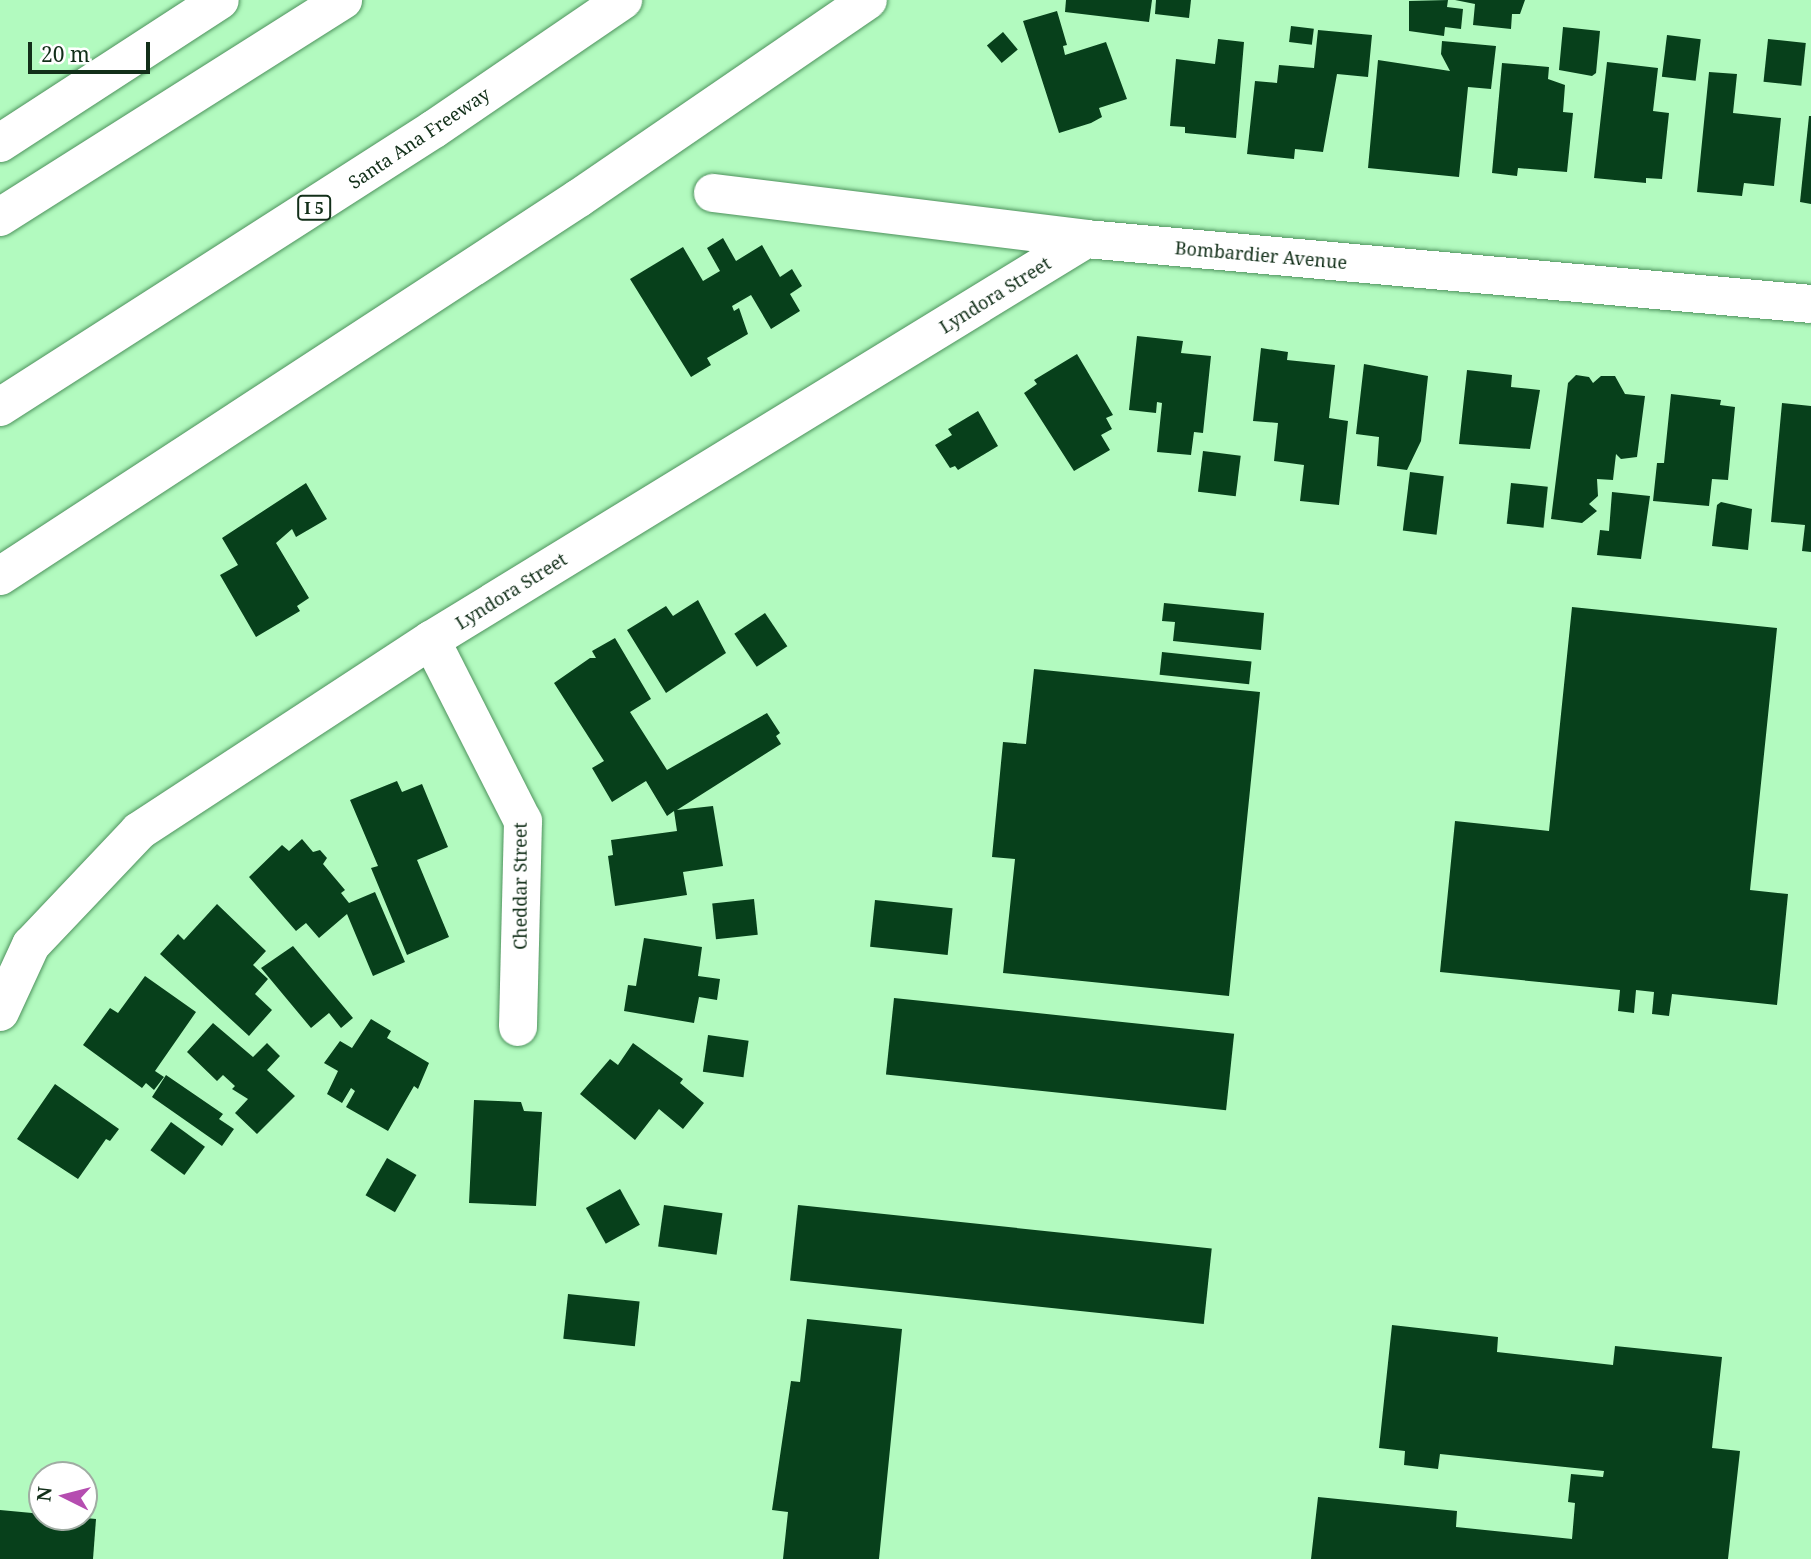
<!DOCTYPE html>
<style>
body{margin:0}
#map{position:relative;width:1811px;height:1559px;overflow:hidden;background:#b2fabf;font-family:"Noto Serif",serif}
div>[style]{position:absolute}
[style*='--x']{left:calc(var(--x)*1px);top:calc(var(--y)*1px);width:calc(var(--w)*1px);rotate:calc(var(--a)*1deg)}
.building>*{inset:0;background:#07401b;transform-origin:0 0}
.roads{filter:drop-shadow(0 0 2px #4e925d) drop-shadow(0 0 2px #4e925d)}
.minor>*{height:38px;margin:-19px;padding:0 19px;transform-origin:19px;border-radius:19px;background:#fff}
.major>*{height:38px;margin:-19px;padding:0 19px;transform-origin:19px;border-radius:19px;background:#fff}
.highway>*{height:38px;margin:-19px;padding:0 19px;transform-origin:19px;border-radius:19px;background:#fff}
span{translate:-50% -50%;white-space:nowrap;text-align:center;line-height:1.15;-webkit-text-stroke:7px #fff;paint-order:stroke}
.shield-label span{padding:2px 5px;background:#fff;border:2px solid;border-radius:5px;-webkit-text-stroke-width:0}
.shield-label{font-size:16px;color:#122f19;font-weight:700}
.street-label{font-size:18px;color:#122f19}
.north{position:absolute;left:28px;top:1461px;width:70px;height:70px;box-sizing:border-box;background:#fff;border:2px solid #a0aca3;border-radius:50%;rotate:276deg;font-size:19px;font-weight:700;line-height:28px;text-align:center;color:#122f19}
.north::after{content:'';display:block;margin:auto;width:24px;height:32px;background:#b54db0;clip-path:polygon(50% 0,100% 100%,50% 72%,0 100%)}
.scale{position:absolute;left:28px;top:42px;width:122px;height:32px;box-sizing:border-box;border:4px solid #122f19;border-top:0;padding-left:9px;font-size:21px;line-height:24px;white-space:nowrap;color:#122f19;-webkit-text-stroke:5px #fff;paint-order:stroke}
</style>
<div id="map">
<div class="building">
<i style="clip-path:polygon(1066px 0,1152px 0,1149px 22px,1065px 12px)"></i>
<i style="clip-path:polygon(1156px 0,1191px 0,1189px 18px,1155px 14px)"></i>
<i style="clip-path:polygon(1448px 0,1447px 7px,1463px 9px,1461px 29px,1445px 27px,1444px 36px,1409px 31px,1409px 1px)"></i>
<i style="clip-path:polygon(1455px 0,1525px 0,1520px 14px,1512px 14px,1511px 29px,1473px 25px,1475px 4px)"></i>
<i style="clip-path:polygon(1057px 11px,1067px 45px,1063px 46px,1065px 55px,1106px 42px,1127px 99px,1099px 108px,1102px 117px,1091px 123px,1059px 133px,1023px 21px)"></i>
<i style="left:1291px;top:26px;width:23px;height:16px;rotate:7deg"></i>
<i style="clip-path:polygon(1563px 27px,1600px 31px,1596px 73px,1592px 76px,1559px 70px)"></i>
<i style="clip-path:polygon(1318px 30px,1372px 35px,1368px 77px,1337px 74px,1323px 152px,1295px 149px,1294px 159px,1247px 154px,1255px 81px,1277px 83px,1279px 65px,1314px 68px)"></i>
<i style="left:1003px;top:32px;width:23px;height:21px;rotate:50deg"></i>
<i style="left:1667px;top:35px;width:34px;height:42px;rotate:7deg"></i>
<i style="clip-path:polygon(1218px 39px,1244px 42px,1236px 138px,1185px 133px,1185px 127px,1170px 126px,1176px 59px,1215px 64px)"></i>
<i style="left:1768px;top:39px;width:38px;height:43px;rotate:6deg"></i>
<i style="clip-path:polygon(1442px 41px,1496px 46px,1491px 89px,1468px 87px,1459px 177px,1368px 168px,1378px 60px,1450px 71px,1441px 54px)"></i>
<i style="clip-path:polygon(1607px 62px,1658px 68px,1653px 111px,1669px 113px,1662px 179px,1646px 178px,1646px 183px,1594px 178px)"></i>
<i style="clip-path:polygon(1502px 63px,1549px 67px,1548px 79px,1565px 85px,1563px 112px,1573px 113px,1567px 172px,1518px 168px,1517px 176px,1492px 173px)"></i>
<i style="clip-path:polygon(1709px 72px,1737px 74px,1733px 113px,1781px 118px,1774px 186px,1744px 183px,1742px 196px,1697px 192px)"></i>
<i style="clip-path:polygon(1809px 116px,1811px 116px,1811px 204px,1800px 202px)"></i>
<i style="clip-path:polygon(723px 238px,736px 261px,762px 245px,780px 277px,792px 269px,802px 286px,790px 294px,800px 311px,771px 329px,751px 295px,732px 306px,734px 311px,739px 308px,748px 334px,707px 358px,711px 365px,691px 377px,630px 279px,683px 247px,703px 281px,720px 271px,707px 248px)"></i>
<i style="clip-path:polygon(1137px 336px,1183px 341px,1181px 353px,1211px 356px,1203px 433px,1194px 432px,1191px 455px,1157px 452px,1162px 403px,1157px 402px,1156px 413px,1129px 410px)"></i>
<i style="clip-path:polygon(1261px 348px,1288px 352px,1287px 360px,1335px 365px,1329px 418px,1348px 421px,1339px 505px,1300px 501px,1304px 465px,1274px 461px,1278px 423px,1253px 421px)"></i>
<i style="clip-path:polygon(1077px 354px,1113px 415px,1106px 418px,1112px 429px,1101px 435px,1110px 450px,1074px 471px,1024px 393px,1037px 384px,1034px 380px)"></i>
<i style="clip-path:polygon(1364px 364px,1428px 376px,1421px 441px,1407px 470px,1377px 466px,1379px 437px,1356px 434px)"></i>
<i style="clip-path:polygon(1467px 370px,1512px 375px,1511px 387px,1540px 390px,1530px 449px,1459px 444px)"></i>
<i style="clip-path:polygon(1576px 375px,1589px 377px,1593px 383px,1601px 376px,1615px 376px,1625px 394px,1645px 396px,1637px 457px,1621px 459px,1616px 454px,1613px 480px,1597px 479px,1598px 496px,1589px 504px,1597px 511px,1582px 523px,1551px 519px,1568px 383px)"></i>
<i style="clip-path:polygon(1671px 394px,1721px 400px,1720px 405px,1735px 407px,1728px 480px,1712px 479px,1709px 506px,1653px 501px,1657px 463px,1664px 463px)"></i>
<i style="clip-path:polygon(1782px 403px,1811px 406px,1811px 552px,1802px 551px,1805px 525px,1771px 522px)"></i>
<i style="clip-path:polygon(978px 411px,998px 446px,958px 470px,955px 466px,950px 468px,935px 445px,952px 435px,948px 429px)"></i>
<i style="left:1203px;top:451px;width:38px;height:41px;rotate:7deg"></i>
<i style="left:1410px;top:472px;width:34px;height:59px;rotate:7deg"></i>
<i style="clip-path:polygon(306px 483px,327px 519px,296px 537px,292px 529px,276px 543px,309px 598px,297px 606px,300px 611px,256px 637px,220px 575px,238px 565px,222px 538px)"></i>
<i style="left:1511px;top:483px;width:37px;height:41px;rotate:6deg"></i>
<i style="clip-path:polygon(1612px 492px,1650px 496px,1641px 559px,1597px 555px,1600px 530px,1609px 531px)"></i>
<i style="clip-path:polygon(1721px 502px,1752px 509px,1748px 550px,1712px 546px,1717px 505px)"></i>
<i style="clip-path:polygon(698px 600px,726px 653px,666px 693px,627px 630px,666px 606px,673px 616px)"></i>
<i style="clip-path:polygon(1164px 603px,1264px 613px,1261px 650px,1173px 641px,1175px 622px,1162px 621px)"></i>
<i style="clip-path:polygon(1572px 607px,1777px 628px,1750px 890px,1788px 894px,1777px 1005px,1672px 994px,1669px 1016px,1652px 1014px,1654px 992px,1636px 990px,1634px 1013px,1618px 1011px,1620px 990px,1440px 972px,1455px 821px,1549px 831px)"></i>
<i style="left:765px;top:613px;width:40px;height:37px;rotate:56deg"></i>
<i style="clip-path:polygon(615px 638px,651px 699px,630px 712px,667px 770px,767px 713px,780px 733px,776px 736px,781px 744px,677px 810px,713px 806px,723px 866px,683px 872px,687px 895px,615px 906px,608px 856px,613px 855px,611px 840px,677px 831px,674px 811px,667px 816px,646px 781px,612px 802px,592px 768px,604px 761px,554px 683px,590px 658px,596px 658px,592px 651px)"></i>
<i style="left:1162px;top:652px;width:90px;height:23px;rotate:6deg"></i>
<i style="clip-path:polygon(1034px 669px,1260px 692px,1229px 996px,1003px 973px,1015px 859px,992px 857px,1003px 742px,1026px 744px)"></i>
<i style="clip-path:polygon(397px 781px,402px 792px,422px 784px,448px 847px,417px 860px,449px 937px,407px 955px,371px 868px,378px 866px,350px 800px)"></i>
<i style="clip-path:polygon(302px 839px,313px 852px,320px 850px,327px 858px,323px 864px,345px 890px,341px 893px,349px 903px,375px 892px,405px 962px,373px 976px,347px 914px,319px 938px,306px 923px,296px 931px,249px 877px,282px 845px,289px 851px)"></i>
<i style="left:754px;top:899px;width:36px;height:42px;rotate:84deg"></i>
<i style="left:875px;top:900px;width:78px;height:47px;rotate:6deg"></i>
<i style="clip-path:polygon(217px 904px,266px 951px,253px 965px,268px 979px,255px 994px,272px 1010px,249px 1036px,160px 954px,178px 934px,184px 940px)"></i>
<i style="clip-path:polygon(644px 938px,702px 947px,698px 976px,720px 979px,717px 1000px,699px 997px,694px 1023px,624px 1011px,628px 985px,636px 986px)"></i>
<i style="clip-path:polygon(293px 946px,353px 1018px,341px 1028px,329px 1013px,311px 1028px,261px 968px)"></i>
<i style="clip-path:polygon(145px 976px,196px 1012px,155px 1071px,164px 1077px,154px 1090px,146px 1083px,142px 1088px,83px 1045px,110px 1008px,118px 1013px)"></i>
<i style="left:894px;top:998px;width:342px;height:77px;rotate:6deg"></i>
<i style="clip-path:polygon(371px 1019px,391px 1031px,387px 1038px,429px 1063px,418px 1089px,414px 1086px,388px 1131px,346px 1107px,355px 1091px,351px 1088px,342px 1103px,327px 1094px,338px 1071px,324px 1063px,340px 1041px,352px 1048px)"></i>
<i style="clip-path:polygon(213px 1023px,253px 1057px,267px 1043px,280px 1056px,267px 1070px,295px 1096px,257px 1134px,235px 1113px,248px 1099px,232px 1089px,235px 1086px,223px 1075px,217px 1081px,187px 1052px)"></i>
<i style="left:708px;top:1035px;width:41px;height:37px;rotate:8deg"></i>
<i style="clip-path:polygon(633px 1043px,683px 1079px,680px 1083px,704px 1103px,683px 1129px,659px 1109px,635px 1140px,580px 1094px,610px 1059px,618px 1065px)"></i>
<i style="clip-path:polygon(166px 1075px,223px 1114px,219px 1119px,234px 1129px,222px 1146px,152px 1097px)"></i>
<i style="clip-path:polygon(55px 1084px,119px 1129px,110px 1141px,106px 1139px,78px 1179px,17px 1139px)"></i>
<i style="clip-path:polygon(474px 1100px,521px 1102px,524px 1111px,542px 1112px,536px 1206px,469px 1203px)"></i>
<i style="left:171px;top:1122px;width:42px;height:35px;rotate:36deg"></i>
<i style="left:387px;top:1158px;width:34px;height:43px;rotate:30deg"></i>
<i style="left:620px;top:1189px;width:41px;height:39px;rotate:61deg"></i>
<i style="left:664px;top:1205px;width:59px;height:42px;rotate:8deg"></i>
<i style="left:798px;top:1205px;width:416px;height:76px;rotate:6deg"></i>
<i style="left:568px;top:1294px;width:72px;height:45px;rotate:6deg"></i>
<i style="clip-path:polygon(807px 1319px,902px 1329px,879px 1559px,783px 1559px,788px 1512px,772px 1510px,791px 1381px,800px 1382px)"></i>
<i style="clip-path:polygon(1392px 1325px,1498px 1337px,1497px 1352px,1613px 1365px,1615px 1346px,1722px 1357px,1712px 1448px,1740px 1451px,1728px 1559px,1311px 1559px,1318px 1497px,1457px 1511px,1456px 1527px,1572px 1539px,1575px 1503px,1568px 1502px,1571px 1474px,1603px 1477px,1604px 1471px,1440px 1454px,1438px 1469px,1404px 1465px,1405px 1451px,1379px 1448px)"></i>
<i style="clip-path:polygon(0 1510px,96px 1519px,93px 1559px,0 1559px)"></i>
</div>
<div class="roads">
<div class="minor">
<i style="--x:713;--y:193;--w:376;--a:7"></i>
<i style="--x:1086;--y:239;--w:728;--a:5.12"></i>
<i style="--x:431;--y:640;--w:203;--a:63.1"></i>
<i style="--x:523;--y:821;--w:206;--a:91.4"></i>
<i style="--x:0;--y:1012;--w:74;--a:-65.2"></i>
<i style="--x:31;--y:945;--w:157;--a:-46.5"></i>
<i style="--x:139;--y:831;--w:349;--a:-33.2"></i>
<i style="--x:431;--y:640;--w:768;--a:-31.48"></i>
</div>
<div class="major">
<i style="--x:0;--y:576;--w:691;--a:-33.14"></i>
<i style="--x:579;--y:198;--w:350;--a:-34.4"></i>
</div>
<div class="highway">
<i style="--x:0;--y:143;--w:262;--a:-33"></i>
<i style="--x:0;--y:217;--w:406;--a:-32.3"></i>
<i style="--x:0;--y:407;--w:515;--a:-32.64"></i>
<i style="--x:434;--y:129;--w:229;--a:-34.3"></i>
</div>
</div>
<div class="shield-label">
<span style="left:314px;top:208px">I 5</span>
</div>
<div class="street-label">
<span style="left:419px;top:138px;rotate:-34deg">Santa Ana Freeway</span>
<span style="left:1261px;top:255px;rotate:5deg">Bombardier Avenue</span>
<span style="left:995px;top:295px;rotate:-32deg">Lyndora Street</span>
<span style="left:511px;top:591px;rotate:-32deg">Lyndora Street</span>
<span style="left:520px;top:886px;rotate:-90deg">Cheddar Street</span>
</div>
<div class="north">N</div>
<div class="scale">20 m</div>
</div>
